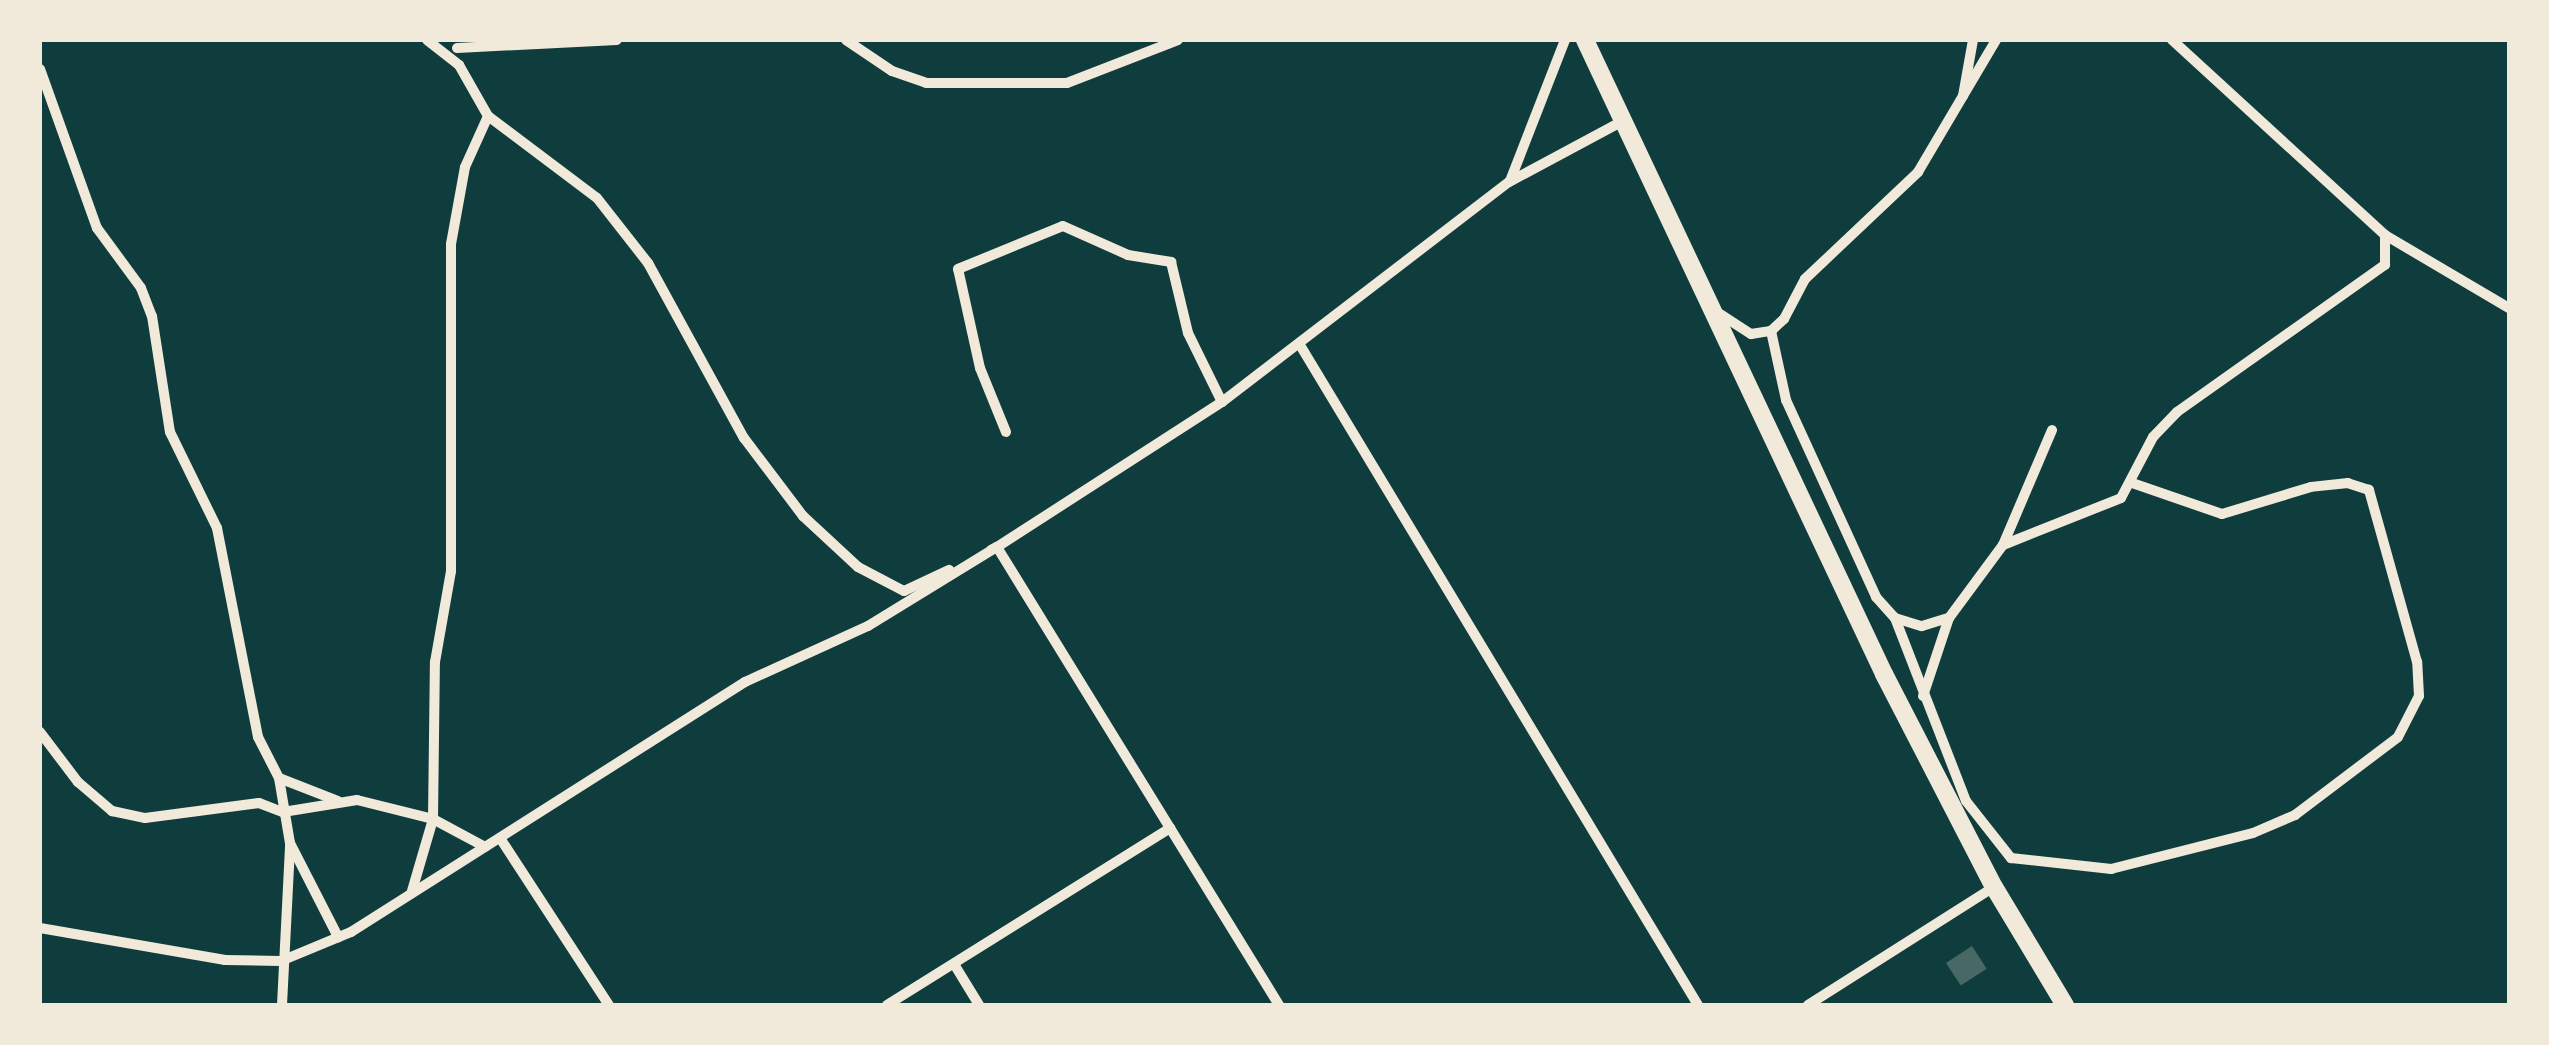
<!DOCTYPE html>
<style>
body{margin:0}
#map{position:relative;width:2549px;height:1045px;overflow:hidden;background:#0f3d3e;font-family:"PT Sans Narrow",sans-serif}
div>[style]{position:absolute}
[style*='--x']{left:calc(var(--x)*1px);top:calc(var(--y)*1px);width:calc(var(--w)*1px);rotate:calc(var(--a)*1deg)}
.building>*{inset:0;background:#486865;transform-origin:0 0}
.minor>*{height:10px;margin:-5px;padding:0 5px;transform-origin:5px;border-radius:5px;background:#f1e9da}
.primary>*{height:18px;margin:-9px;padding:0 9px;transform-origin:9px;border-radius:9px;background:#f1e9da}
span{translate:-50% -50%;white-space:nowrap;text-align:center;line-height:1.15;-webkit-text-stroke:9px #f1e9da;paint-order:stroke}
.frame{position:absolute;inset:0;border:42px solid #f1e9da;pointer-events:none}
</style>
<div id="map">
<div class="building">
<i style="left:1972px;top:946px;width:27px;height:31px;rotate:57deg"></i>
</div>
<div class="minor">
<i style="--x:427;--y:40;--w:41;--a:38"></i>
<i style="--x:459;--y:65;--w:59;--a:60.4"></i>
<i style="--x:488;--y:116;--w:136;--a:37"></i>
<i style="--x:597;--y:198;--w:83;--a:51.9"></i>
<i style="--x:648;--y:263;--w:200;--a:61.3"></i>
<i style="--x:744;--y:438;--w:98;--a:52.9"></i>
<i style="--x:803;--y:516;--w:75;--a:42.8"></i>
<i style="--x:858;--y:567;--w:52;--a:27.6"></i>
<i style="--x:904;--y:591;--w:50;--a:-25"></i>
<i style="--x:846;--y:40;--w:55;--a:34"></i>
<i style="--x:892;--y:71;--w:36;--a:19"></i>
<i style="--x:926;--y:83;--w:141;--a:0"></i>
<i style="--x:1067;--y:83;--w:119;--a:-21.2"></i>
<i style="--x:457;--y:48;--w:160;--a:-2.9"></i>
<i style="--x:40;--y:69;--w:169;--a:70.3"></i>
<i style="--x:97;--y:228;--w:74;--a:53.7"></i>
<i style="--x:141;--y:288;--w:30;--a:69"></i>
<i style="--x:152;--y:316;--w:117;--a:81.2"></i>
<i style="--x:170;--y:432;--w:107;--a:63.9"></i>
<i style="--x:217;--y:528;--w:213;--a:78.9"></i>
<i style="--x:258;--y:737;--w:46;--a:62.9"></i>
<i style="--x:279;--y:778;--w:66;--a:80.4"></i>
<i style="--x:290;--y:843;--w:106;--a:62.9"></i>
<i style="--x:1963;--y:96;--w:57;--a:-79.9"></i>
<i style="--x:1510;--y:181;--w:151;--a:-68.7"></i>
<i style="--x:2385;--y:235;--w:144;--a:30.5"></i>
<i style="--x:1720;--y:314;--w:37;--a:33"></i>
<i style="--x:1751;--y:334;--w:20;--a:-9"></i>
<i style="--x:1771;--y:331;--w:18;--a:-43"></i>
<i style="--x:1784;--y:319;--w:45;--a:-62.3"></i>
<i style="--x:1805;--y:279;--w:156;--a:-43.4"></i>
<i style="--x:1918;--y:172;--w:153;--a:-59.4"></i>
<i style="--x:1771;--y:331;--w:71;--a:77.7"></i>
<i style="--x:1786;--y:400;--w:217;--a:65.4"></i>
<i style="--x:1876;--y:597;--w:28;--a:48"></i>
<i style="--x:1895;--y:618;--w:196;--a:68.8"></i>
<i style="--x:1966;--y:801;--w:73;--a:51.7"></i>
<i style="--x:2011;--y:858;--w:101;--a:6.3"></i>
<i style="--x:2111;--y:869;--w:146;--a:-14.2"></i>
<i style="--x:2253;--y:833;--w:46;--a:-23.2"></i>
<i style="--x:2295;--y:815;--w:129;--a:-37.1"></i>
<i style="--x:2398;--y:737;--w:46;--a:-62.9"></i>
<i style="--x:2419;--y:696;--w:34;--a:-93"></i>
<i style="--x:2417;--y:662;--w:179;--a:-105.6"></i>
<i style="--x:2369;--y:490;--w:22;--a:-162"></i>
<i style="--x:2348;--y:483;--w:37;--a:174"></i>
<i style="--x:2311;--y:487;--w:93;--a:163.1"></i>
<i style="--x:2222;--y:514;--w:95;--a:-161"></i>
<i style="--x:1300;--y:345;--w:771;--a:58.91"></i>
<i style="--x:1006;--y:432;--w:69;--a:-112.1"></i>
<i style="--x:980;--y:368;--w:101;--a:-102.5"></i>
<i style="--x:958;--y:269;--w:113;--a:-22.3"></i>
<i style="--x:1063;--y:226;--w:71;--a:24"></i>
<i style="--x:1128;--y:255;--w:44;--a:9.2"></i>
<i style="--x:1171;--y:262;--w:73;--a:76.5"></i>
<i style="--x:1188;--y:333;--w:77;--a:63.8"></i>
<i style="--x:2003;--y:545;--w:127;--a:-21.7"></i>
<i style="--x:2121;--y:498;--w:69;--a:-62.3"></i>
<i style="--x:2153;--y:437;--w:35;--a:-46"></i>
<i style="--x:2177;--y:412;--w:255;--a:-35.3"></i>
<i style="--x:2385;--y:265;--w:30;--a:-90"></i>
<i style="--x:2385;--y:235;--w:289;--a:-137.5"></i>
<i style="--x:991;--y:550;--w:7;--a:-27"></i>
<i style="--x:997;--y:547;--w:538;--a:58.38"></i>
<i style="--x:1895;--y:618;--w:28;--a:17"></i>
<i style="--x:1922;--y:626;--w:28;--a:-17"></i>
<i style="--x:1923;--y:696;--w:82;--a:-71.6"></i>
<i style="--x:1949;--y:618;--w:91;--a:-53.5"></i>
<i style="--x:2003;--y:545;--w:125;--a:-66.9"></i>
<i style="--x:40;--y:732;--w:63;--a:52.8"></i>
<i style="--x:78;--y:782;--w:45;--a:40.5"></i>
<i style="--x:112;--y:811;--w:34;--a:12"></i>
<i style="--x:145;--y:818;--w:115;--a:-7.5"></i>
<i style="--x:259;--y:803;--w:26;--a:21"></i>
<i style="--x:283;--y:812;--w:75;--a:-9.2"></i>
<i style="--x:357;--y:800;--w:78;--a:14"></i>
<i style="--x:433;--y:819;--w:59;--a:28.3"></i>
<i style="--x:279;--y:778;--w:63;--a:21.3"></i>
<i style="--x:500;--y:838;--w:199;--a:56.9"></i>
<i style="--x:412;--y:891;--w:75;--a:-73.7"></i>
<i style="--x:433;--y:819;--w:157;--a:-89.3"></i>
<i style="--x:435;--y:662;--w:92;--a:-80"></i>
<i style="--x:451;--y:571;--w:327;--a:-90"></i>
<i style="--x:451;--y:244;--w:78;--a:-79.7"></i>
<i style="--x:465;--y:167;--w:56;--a:-65.7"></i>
<i style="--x:40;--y:928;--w:188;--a:9.8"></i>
<i style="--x:225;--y:960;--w:56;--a:1"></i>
<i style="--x:281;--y:961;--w:76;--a:-22.5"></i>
<i style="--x:351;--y:932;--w:467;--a:-32.4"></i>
<i style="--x:745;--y:682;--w:135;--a:-24.5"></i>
<i style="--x:868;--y:626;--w:151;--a:-31.5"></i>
<i style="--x:997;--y:547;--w:268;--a:-32.8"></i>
<i style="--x:1222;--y:402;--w:362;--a:-37.5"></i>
<i style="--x:1509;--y:182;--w:127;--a:-28.2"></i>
<i style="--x:954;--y:964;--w:48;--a:58.6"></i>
<i style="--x:282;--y:1005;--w:159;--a:-87.1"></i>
<i style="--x:887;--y:1005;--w:334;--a:-32"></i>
<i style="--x:1808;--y:1005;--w:220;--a:-32.4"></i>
</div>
<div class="primary">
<i style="--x:1585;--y:40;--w:701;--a:64.75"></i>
<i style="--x:1884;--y:674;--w:240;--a:62.7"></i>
<i style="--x:1994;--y:887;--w:138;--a:59"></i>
</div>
<div class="frame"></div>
</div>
